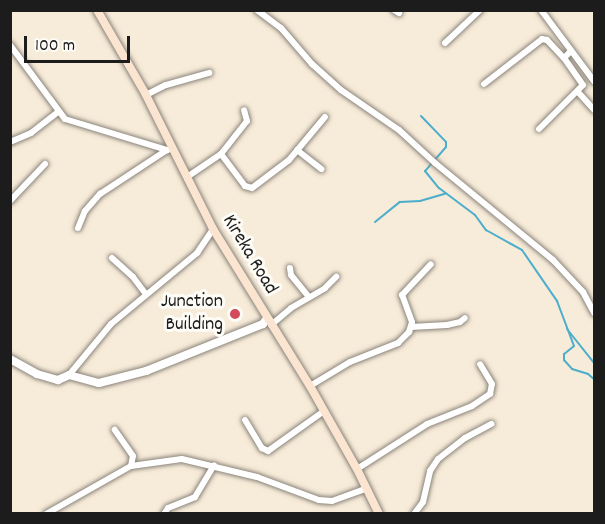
<!DOCTYPE html>
<style>
body{margin:0}
#map{position:relative;width:605px;height:524px;overflow:hidden;background:#f7ebd9;font-family:Dekko,sans-serif}
div>[style]{position:absolute}
[style*='--x']{left:calc(var(--x)*1px);top:calc(var(--y)*1px);width:calc(var(--w)*1px);rotate:calc(var(--a)*1deg)}
.stream>*{height:2px;margin:-1px;padding:0 1px;transform-origin:1px;border-radius:1px;background:#4daecc}
.roads{filter:drop-shadow(0 0 2px #8a847a) drop-shadow(0 0 2px #8a847a)}
.minor>*{height:6px;margin:-3px;padding:0 3px;transform-origin:3px;border-radius:3px;background:#fff}
.tertiary>*{height:8px;margin:-4px;padding:0 4px;transform-origin:4px;border-radius:4px;background:#fff}
.secondary>*{height:8px;margin:-4px;padding:0 4px;transform-origin:4px;border-radius:4px;background:#fce5d0}
.dots>*{width:16px;height:16px;translate:-50% -50%;box-sizing:border-box;border:3px solid #fdfcf7;border-radius:50%}
span{translate:-50% -50%;white-space:nowrap;text-align:center;line-height:1.15;-webkit-text-stroke:6px #fdfcf7;paint-order:stroke}
.street-label{font-size:20px;color:#1c1c1c}
.poi-label{font-size:20px;color:#1c1c1c}
.right{translate:-100% -50%;text-align:right}
.frame{position:absolute;inset:0;border:12px solid #1c1c1c;pointer-events:none}
.scale{position:absolute;left:24px;top:36px;width:106px;height:27px;box-sizing:border-box;border:3px solid #1c1c1c;border-top:0;padding-left:8px;font-size:18px;line-height:21px;white-space:nowrap;color:#1c1c1c;-webkit-text-stroke:4px #fdfcf7;paint-order:stroke}
</style>
<div id="map">
<div class="stream">
<i style="--x:421;--y:116;--w:36;--a:46"></i>
<i style="--x:446;--y:142;--w:5;--a:90"></i>
<i style="--x:446;--y:147;--w:32;--a:131"></i>
<i style="--x:425;--y:171;--w:22;--a:51"></i>
<i style="--x:439;--y:188;--w:45;--a:36.9"></i>
<i style="--x:475;--y:215;--w:19;--a:54"></i>
<i style="--x:486;--y:230;--w:41;--a:29.1"></i>
<i style="--x:522;--y:250;--w:62;--a:55.5"></i>
<i style="--x:557;--y:301;--w:48;--a:69.3"></i>
<i style="--x:574;--y:346;--w:13;--a:141"></i>
<i style="--x:564;--y:354;--w:6;--a:90"></i>
<i style="--x:564;--y:360;--w:12;--a:48"></i>
<i style="--x:572;--y:369;--w:17;--a:17"></i>
<i style="--x:588;--y:374;--w:8;--a:40"></i>
<i style="--x:375;--y:222;--w:32;--a:-39"></i>
<i style="--x:400;--y:202;--w:20;--a:-3"></i>
<i style="--x:420;--y:201;--w:26;--a:-16"></i>
<i style="--x:567;--y:329;--w:43;--a:51.5"></i>
</div>
<div class="roads">
<div class="minor">
<i style="--x:257;--y:10;--w:30;--a:37"></i>
<i style="--x:281;--y:28;--w:48;--a:49.3"></i>
<i style="--x:312;--y:64;--w:39;--a:42"></i>
<i style="--x:341;--y:90;--w:70;--a:34.6"></i>
<i style="--x:399;--y:130;--w:49;--a:42.5"></i>
<i style="--x:435;--y:163;--w:153;--a:39.4"></i>
<i style="--x:553;--y:260;--w:44;--a:46.8"></i>
<i style="--x:583;--y:292;--w:24;--a:62"></i>
<i style="--x:394;--y:10;--w:6;--a:31"></i>
<i style="--x:541;--y:10;--w:89;--a:53.3"></i>
<i style="--x:445;--y:43;--w:48;--a:-43.3"></i>
<i style="--x:10;--y:45;--w:92;--a:53.4"></i>
<i style="--x:65;--y:119;--w:107;--a:16.9"></i>
<i style="--x:484;--y:84;--w:73;--a:-37.8"></i>
<i style="--x:542;--y:39;--w:5;--a:11"></i>
<i style="--x:547;--y:40;--w:25;--a:47"></i>
<i style="--x:564;--y:58;--w:10;--a:-45"></i>
<i style="--x:578;--y:92;--w:24;--a:48"></i>
<i style="--x:146;--y:95;--w:22;--a:-27"></i>
<i style="--x:166;--y:85;--w:45;--a:-15.6"></i>
<i style="--x:539;--y:129;--w:62;--a:-45"></i>
<i style="--x:583;--y:85;--w:33;--a:-125"></i>
<i style="--x:10;--y:142;--w:23;--a:-23"></i>
<i style="--x:31;--y:133;--w:34;--a:-38"></i>
<i style="--x:297;--y:150;--w:31;--a:38"></i>
<i style="--x:221;--y:154;--w:42;--a:-51.8"></i>
<i style="--x:247;--y:121;--w:11;--a:-105"></i>
<i style="--x:187;--y:177;--w:41;--a:-34.1"></i>
<i style="--x:221;--y:154;--w:40;--a:53"></i>
<i style="--x:245;--y:186;--w:7;--a:16"></i>
<i style="--x:252;--y:188;--w:46;--a:-37.1"></i>
<i style="--x:289;--y:160;--w:56;--a:-50.1"></i>
<i style="--x:10;--y:201;--w:51;--a:-46.6"></i>
<i style="--x:78;--y:228;--w:18;--a:-68"></i>
<i style="--x:85;--y:211;--w:23;--a:-49"></i>
<i style="--x:100;--y:194;--w:80;--a:-33.3"></i>
<i style="--x:112;--y:258;--w:28;--a:42"></i>
<i style="--x:133;--y:277;--w:21;--a:53"></i>
<i style="--x:290;--y:268;--w:7;--a:82"></i>
<i style="--x:291;--y:275;--w:27;--a:51"></i>
<i style="--x:271;--y:325;--w:26;--a:-40"></i>
<i style="--x:291;--y:308;--w:39;--a:-30"></i>
<i style="--x:325;--y:288;--w:16;--a:-45"></i>
<i style="--x:411;--y:327;--w:36;--a:-3"></i>
<i style="--x:447;--y:325;--w:13;--a:-13"></i>
<i style="--x:460;--y:322;--w:6;--a:-39"></i>
<i style="--x:69;--y:375;--w:66;--a:-50.5"></i>
<i style="--x:111;--y:324;--w:112;--a:-39.5"></i>
<i style="--x:197;--y:253;--w:29;--a:-56"></i>
<i style="--x:310;--y:386;--w:47;--a:-31"></i>
<i style="--x:350;--y:362;--w:52;--a:-21.6"></i>
<i style="--x:398;--y:343;--w:16;--a:-45"></i>
<i style="--x:409;--y:332;--w:10;--a:-73"></i>
<i style="--x:412;--y:322;--w:29;--a:-110"></i>
<i style="--x:402;--y:295;--w:42;--a:-46.9"></i>
<i style="--x:245;--y:420;--w:33;--a:59"></i>
<i style="--x:262;--y:448;--w:7;--a:27"></i>
<i style="--x:268;--y:451;--w:69;--a:-35.5"></i>
<i style="--x:131;--y:466;--w:51;--a:-7.8"></i>
<i style="--x:182;--y:459;--w:77;--a:13.5"></i>
<i style="--x:257;--y:477;--w:66;--a:20.4"></i>
<i style="--x:319;--y:500;--w:13;--a:4"></i>
<i style="--x:332;--y:501;--w:37;--a:-20"></i>
<i style="--x:357;--y:469;--w:83;--a:-32.7"></i>
<i style="--x:427;--y:424;--w:48;--a:-21.8"></i>
<i style="--x:472;--y:406;--w:22;--a:-34"></i>
<i style="--x:490;--y:394;--w:10;--a:-79"></i>
<i style="--x:492;--y:384;--w:23;--a:-121"></i>
<i style="--x:46;--y:514;--w:98;--a:-29.5"></i>
<i style="--x:131;--y:466;--w:10;--a:-79"></i>
<i style="--x:133;--y:456;--w:32;--a:-125"></i>
<i style="--x:164;--y:514;--w:7;--a:-56"></i>
<i style="--x:168;--y:508;--w:29;--a:-22"></i>
<i style="--x:195;--y:497;--w:37;--a:-59"></i>
<i style="--x:414;--y:514;--w:15;--a:-53"></i>
<i style="--x:423;--y:502;--w:32;--a:-77"></i>
<i style="--x:430;--y:471;--w:14;--a:-56"></i>
<i style="--x:438;--y:459;--w:34;--a:-38"></i>
<i style="--x:465;--y:438;--w:30;--a:-28"></i>
</div>
<div class="tertiary">
<i style="--x:10;--y:359;--w:31;--a:29"></i>
<i style="--x:37;--y:374;--w:22;--a:16"></i>
<i style="--x:58;--y:380;--w:12;--a:-24"></i>
<i style="--x:69;--y:375;--w:31;--a:15"></i>
<i style="--x:99;--y:383;--w:49;--a:-14.3"></i>
<i style="--x:146;--y:371;--w:126;--a:-21.9"></i>
<i style="--x:263;--y:324;--w:7;--a:-56"></i>
</div>
<div class="secondary">
<i style="--x:97;--y:10;--w:98;--a:60"></i>
<i style="--x:146;--y:95;--w:150;--a:63.4"></i>
<i style="--x:213;--y:229;--w:185;--a:58.3"></i>
<i style="--x:310;--y:386;--w:95;--a:60.5"></i>
<i style="--x:357;--y:469;--w:50;--a:63.9"></i>
</div>
</div>
<div class="dots">
<i style="left:235px;top:314px;background:#d1495b"></i>
</div>
<div class="street-label">
<span style="left:249px;top:255px;rotate:59deg">Kireka Road</span>
</div>
<div class="poi-label">
<span class="right" style="left:223px;top:314px">Junction<br>Building</span>
</div>
<div class="frame"></div>
<div class="scale">100 m</div>
</div>
